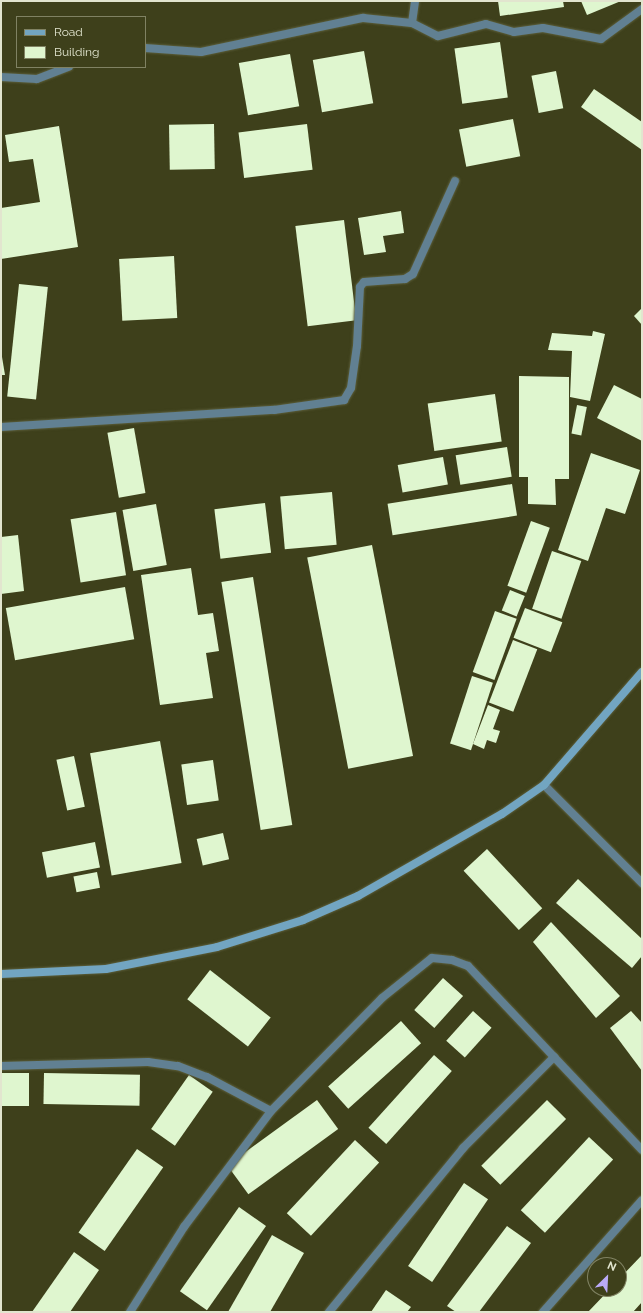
<!DOCTYPE html>
<style>
body{margin:0}
#map{position:relative;width:643px;height:1313px;overflow:hidden;background:#3e401b;font-family:Raleway,sans-serif}
div>[style]{position:absolute}
[style*='--x']{left:calc(var(--x)*1px);top:calc(var(--y)*1px);width:calc(var(--w)*1px);rotate:calc(var(--a)*1deg)}
.building>*{inset:0;background:#dff6cf;transform-origin:0 0}
.roads{filter:drop-shadow(0 0 1px #5c5e3b) drop-shadow(0 0 1px #5c5e3b)}
.minor>*{height:8px;margin:-4px;padding:0 4px;transform-origin:4px;border-radius:4px;background:#618092}
.secondary>*{height:8px;margin:-4px;padding:0 4px;transform-origin:4px;border-radius:4px;background:#72a5c1}
span{translate:-50% -50%;white-space:nowrap;text-align:center;line-height:1.15;-webkit-text-stroke:4px #3e401b;paint-order:stroke}
.frame{position:absolute;inset:0;border:2px solid #e2e5cf;pointer-events:none}
.legend{position:absolute;left:16px;top:16px;width:130px;height:52px;box-sizing:border-box;background:#3e401b;border:1px solid #808263;margin:0;padding:5px 7px;list-style:none;font-size:12px;color:#e2e5cf}
.legend li{display:flex;align-items:center;gap:8px;height:20px}
.legend b{width:20px;border:1px solid #808263}
.north{position:absolute;left:587px;top:1257px;width:40px;height:40px;box-sizing:border-box;background:#3e401b;border:1px solid #808263;border-radius:50%;rotate:24deg;font-size:11px;font-weight:700;line-height:16px;text-align:center;color:#e2e5cf}
.north::after{content:'';display:block;margin:auto;width:14px;height:18px;background:#baaaf7;clip-path:polygon(50% 0,100% 100%,50% 72%,0 100%)}
</style>
<div id="map">
<div class="building">
<i style="clip-path:polygon(498px 1px,563px 1px,564px 7px,500px 16px)"></i>
<i style="clip-path:polygon(581px 1px,621px 1px,587px 15px)"></i>
<i style="left:500px;top:42px;width:56px;height:46px;rotate:82deg"></i>
<i style="left:364px;top:51px;width:53px;height:52px;rotate:80deg"></i>
<i style="left:290px;top:54px;width:53px;height:52px;rotate:80deg"></i>
<i style="left:556px;top:71px;width:38px;height:25px;rotate:79deg"></i>
<i style="clip-path:polygon(594px 89px,642px 122px,642px 150px,581px 107px)"></i>
<i style="left:513px;top:119px;width:38px;height:55px;rotate:79deg"></i>
<i style="left:214px;top:124px;width:45px;height:45px;rotate:89deg"></i>
<i style="left:307px;top:124px;width:46px;height:69px;rotate:83deg"></i>
<i style="clip-path:polygon(59px 126px,78px 247px,1px 259px,1px 208px,40px 202px,33px 159px,9px 162px,5px 135px)"></i>
<i style="clip-path:polygon(401px 211px,404px 233px,383px 236px,386px 252px,364px 255px,358px 218px)"></i>
<i style="left:344px;top:220px;width:101px;height:49px;rotate:83deg"></i>
<i style="left:174px;top:256px;width:62px;height:55px;rotate:87deg"></i>
<i style="left:19px;top:284px;width:29px;height:113px;rotate:6deg"></i>
<i style="clip-path:polygon(642px 308px,642px 325px,634px 316px)"></i>
<i style="clip-path:polygon(593px 331px,605px 334px,590px 401px,570px 397px,572px 351px,548px 350px,552px 333px,592px 336px)"></i>
<i style="clip-path:polygon(1px 351px,5px 375px,1px 375px)"></i>
<i style="clip-path:polygon(519px 376px,569px 377px,569px 479px,555px 479px,556px 505px,528px 504px,528px 477px,519px 477px)"></i>
<i style="clip-path:polygon(614px 385px,642px 399px,642px 441px,597px 418px)"></i>
<i style="left:495px;top:394px;width:48px;height:68px;rotate:82deg"></i>
<i style="left:577px;top:405px;width:10px;height:29px;rotate:11deg"></i>
<i style="left:134px;top:428px;width:66px;height:27px;rotate:80deg"></i>
<i style="left:507px;top:447px;width:30px;height:52px;rotate:81deg"></i>
<i style="clip-path:polygon(591px 453px,640px 470px,625px 514px,606px 508px,588px 561px,558px 550px)"></i>
<i style="left:443px;top:457px;width:28px;height:46px;rotate:80deg"></i>
<i style="left:512px;top:484px;width:32px;height:126px;rotate:81deg"></i>
<i style="left:332px;top:492px;width:53px;height:52px;rotate:85deg"></i>
<i style="left:265px;top:503px;width:50px;height:51px;rotate:83deg"></i>
<i style="left:156px;top:504px;width:62px;height:34px;rotate:80deg"></i>
<i style="left:116px;top:512px;width:64px;height:46px;rotate:81deg"></i>
<i style="left:531px;top:521px;width:20px;height:69px;rotate:20deg"></i>
<i style="clip-path:polygon(18px 535px,24px 591px,1px 594px,1px 537px)"></i>
<i style="left:372px;top:545px;width:215px;height:66px;rotate:79deg"></i>
<i style="left:552px;top:551px;width:31px;height:61px;rotate:19deg"></i>
<i style="clip-path:polygon(191px 568px,198px 615px,213px 613px,219px 651px,206px 653px,213px 698px,160px 705px,141px 575px)"></i>
<i style="left:253px;top:577px;width:251px;height:32px;rotate:81deg"></i>
<i style="left:125px;top:587px;width:53px;height:121px;rotate:80deg"></i>
<i style="left:510px;top:590px;width:16px;height:22px;rotate:22deg"></i>
<i style="left:525px;top:608px;width:40px;height:32px;rotate:21deg"></i>
<i style="left:495px;top:611px;width:23px;height:65px;rotate:20deg"></i>
<i style="left:513px;top:640px;width:26px;height:67px;rotate:21deg"></i>
<i style="left:472px;top:676px;width:22px;height:71px;rotate:18deg"></i>
<i style="clip-path:polygon(488px 705px,500px 710px,493px 729px,500px 731px,496px 743px,487px 740px,484px 749px,473px 744px)"></i>
<i style="left:160px;top:741px;width:124px;height:71px;rotate:80deg"></i>
<i style="left:74px;top:756px;width:52px;height:18px;rotate:78deg"></i>
<i style="left:213px;top:760px;width:41px;height:32px;rotate:82deg"></i>
<i style="left:223px;top:833px;width:27px;height:27px;rotate:77deg"></i>
<i style="left:95px;top:842px;width:26px;height:54px;rotate:79deg"></i>
<i style="left:487px;top:849px;width:81px;height:32px;rotate:47deg"></i>
<i style="left:97px;top:872px;width:16px;height:24px;rotate:79deg"></i>
<i style="clip-path:polygon(578px 879px,642px 939px,642px 956px,632px 968px,556px 903px)"></i>
<i style="clip-path:polygon(551px 922px,620px 996px,596px 1018px,533px 942px)"></i>
<i style="left:210px;top:970px;width:77px;height:37px;rotate:38deg"></i>
<i style="left:443px;top:978px;width:27px;height:43px;rotate:42deg"></i>
<i style="left:473px;top:1011px;width:25px;height:40px;rotate:42deg"></i>
<i style="clip-path:polygon(631px 1011px,642px 1023px,642px 1071px,610px 1028px)"></i>
<i style="left:401px;top:1021px;width:30px;height:98px;rotate:48deg"></i>
<i style="left:434px;top:1055px;width:24px;height:98px;rotate:42deg"></i>
<i style="left:1px;top:1073px;width:28px;height:33px"></i>
<i style="left:44px;top:1073px;width:96px;height:31px;rotate:1deg"></i>
<i style="left:189px;top:1075px;width:29px;height:66px;rotate:35deg"></i>
<i style="left:317px;top:1100px;width:36px;height:111px;rotate:54deg"></i>
<i style="left:547px;top:1100px;width:27px;height:93px;rotate:45deg"></i>
<i style="left:589px;top:1137px;width:33px;height:100px;rotate:43deg"></i>
<i style="left:355px;top:1140px;width:33px;height:100px;rotate:43deg"></i>
<i style="left:137px;top:1149px;width:32px;height:102px;rotate:35deg"></i>
<i style="left:464px;top:1183px;width:29px;height:100px;rotate:34deg"></i>
<i style="left:239px;top:1207px;width:33px;height:103px;rotate:35deg"></i>
<i style="clip-path:polygon(507px 1226px,531px 1243px,479px 1312px,456px 1312px,447px 1306px)"></i>
<i style="clip-path:polygon(272px 1235px,304px 1253px,270px 1312px,228px 1312px)"></i>
<i style="clip-path:polygon(74px 1252px,99px 1270px,70px 1312px,32px 1312px)"></i>
<i style="clip-path:polygon(642px 1255px,642px 1302px,633px 1312px,588px 1312px,610px 1289px,619px 1289px,619px 1279px)"></i>
<i style="clip-path:polygon(386px 1290px,411px 1307px,407px 1312px,371px 1312px)"></i>
</div>
<div class="roads">
<div class="minor">
<i style="--x:412;--y:23;--w:22;--a:-82"></i>
<i style="--x:145;--y:48;--w:56;--a:4.1"></i>
<i style="--x:201;--y:52;--w:166;--a:-11.9"></i>
<i style="--x:363;--y:18;--w:49;--a:5.8"></i>
<i style="--x:412;--y:23;--w:29;--a:27"></i>
<i style="--x:438;--y:36;--w:49;--a:-14"></i>
<i style="--x:486;--y:24;--w:29;--a:16"></i>
<i style="--x:514;--y:32;--w:29;--a:-8"></i>
<i style="--x:543;--y:28;--w:59;--a:10.7"></i>
<i style="--x:601;--y:39;--w:51;--a:-36.2"></i>
<i style="--x:1;--y:77;--w:36;--a:3"></i>
<i style="--x:37;--y:79;--w:34;--a:-21"></i>
<i style="--x:1;--y:427;--w:274;--a:-3.6"></i>
<i style="--x:274;--y:410;--w:71;--a:-8.1"></i>
<i style="--x:344;--y:400;--w:14;--a:-60"></i>
<i style="--x:351;--y:388;--w:42;--a:-81.9"></i>
<i style="--x:357;--y:346;--w:59;--a:-87.1"></i>
<i style="--x:360;--y:287;--w:6;--a:-51"></i>
<i style="--x:364;--y:282;--w:41;--a:-4.2"></i>
<i style="--x:405;--y:279;--w:9;--a:-32"></i>
<i style="--x:413;--y:274;--w:102;--a:-65.7"></i>
<i style="--x:544;--y:785;--w:139;--a:45"></i>
<i style="--x:1;--y:1066;--w:147;--a:-1.6"></i>
<i style="--x:148;--y:1062;--w:30;--a:8"></i>
<i style="--x:178;--y:1066;--w:31;--a:21"></i>
<i style="--x:207;--y:1077;--w:72;--a:28"></i>
<i style="--x:130;--y:1312;--w:101;--a:-57.6"></i>
<i style="--x:184;--y:1227;--w:145;--a:-53.1"></i>
<i style="--x:271;--y:1111;--w:158;--a:-45.5"></i>
<i style="--x:382;--y:998;--w:64;--a:-38.7"></i>
<i style="--x:432;--y:958;--w:20;--a:6"></i>
<i style="--x:452;--y:960;--w:17;--a:21"></i>
<i style="--x:468;--y:966;--w:253;--a:46.6"></i>
<i style="--x:329;--y:1312;--w:212;--a:-50.7"></i>
<i style="--x:463;--y:1148;--w:129;--a:-45"></i>
<i style="--x:543;--y:1312;--w:149;--a:-48.5"></i>
</div>
<div class="secondary">
<i style="--x:1;--y:974;--w:105;--a:-2.7"></i>
<i style="--x:106;--y:969;--w:113;--a:-11.2"></i>
<i style="--x:217;--y:947;--w:90;--a:-17.4"></i>
<i style="--x:303;--y:920;--w:60;--a:-23.6"></i>
<i style="--x:358;--y:896;--w:166;--a:-29.7"></i>
<i style="--x:502;--y:814;--w:51;--a:-34.6"></i>
<i style="--x:544;--y:785;--w:150;--a:-49.1"></i>
</div>
</div>
<div class="frame"></div>
<ul class="legend">
<li><b style="height:5px;background:#72a5c1"></b>Road</li>
<li><b style="height:11px;background:#dff6cf"></b>Building</li>
</ul>
<div class="north">N</div>
</div>
